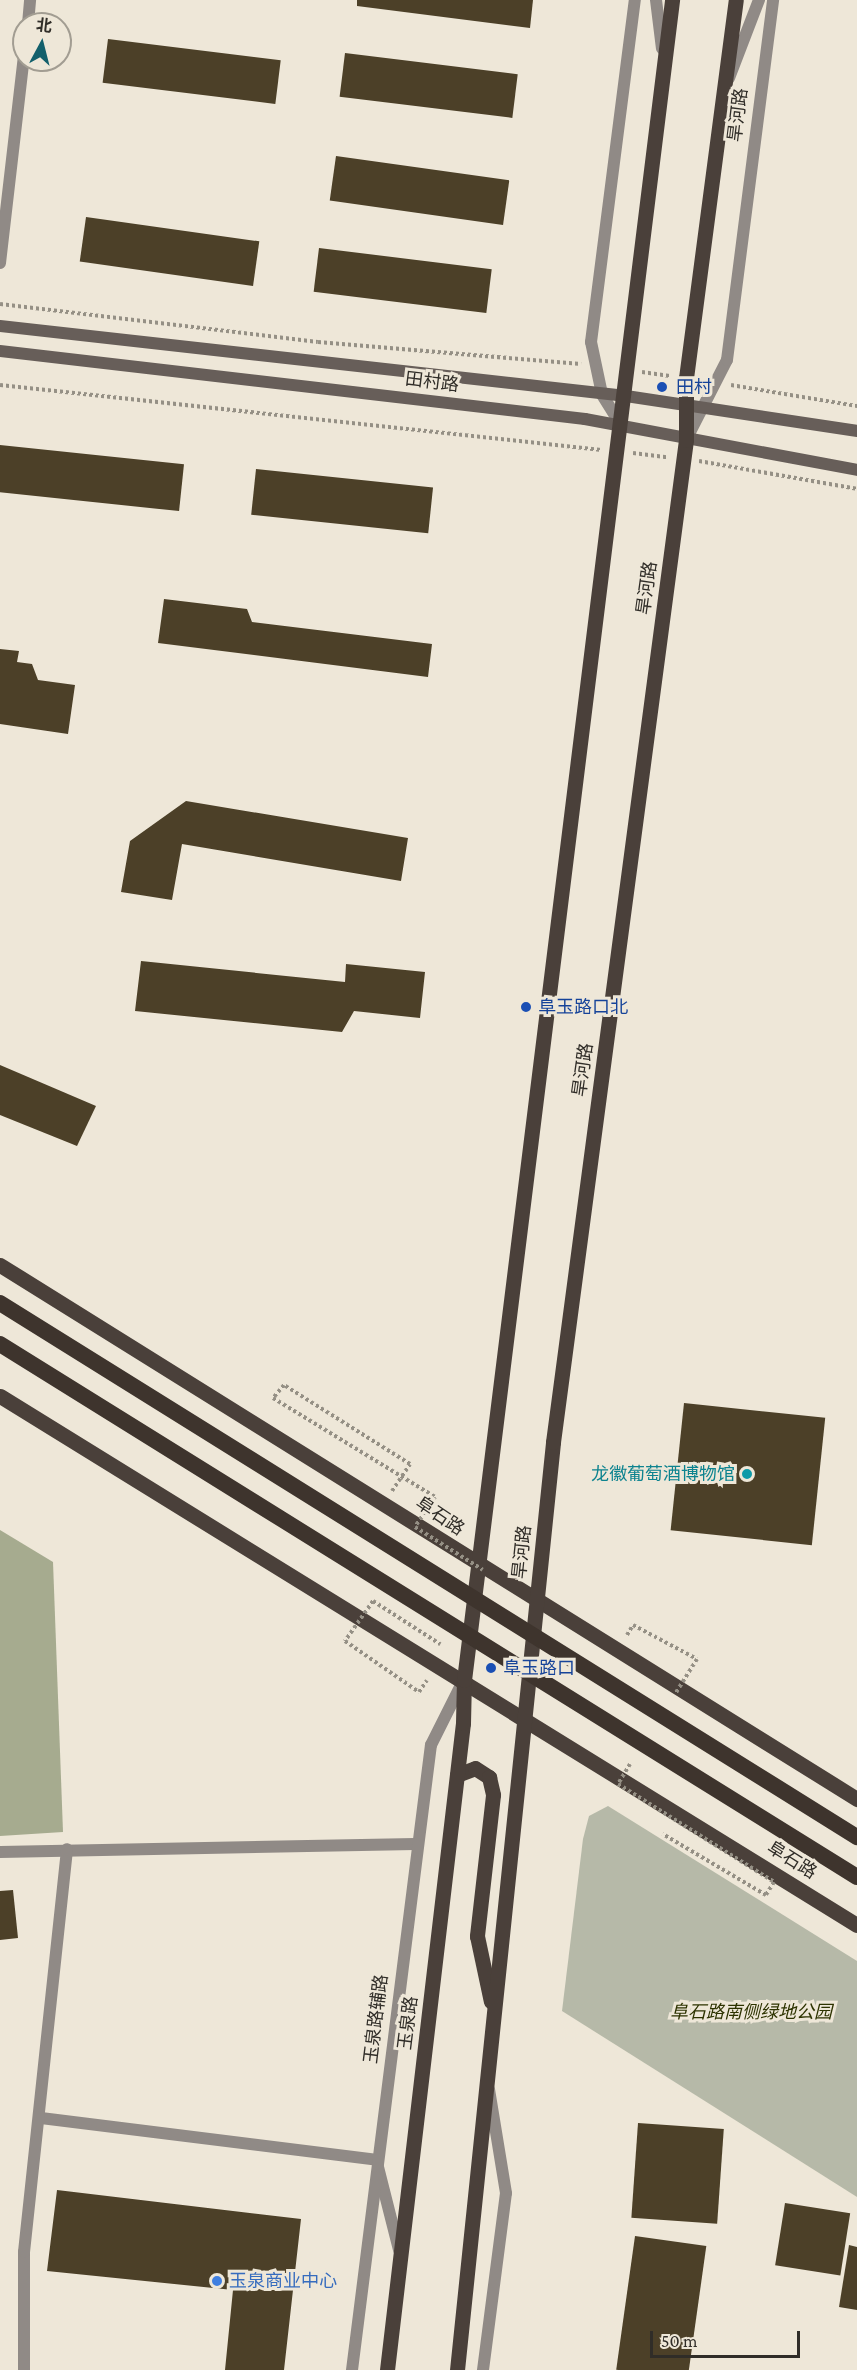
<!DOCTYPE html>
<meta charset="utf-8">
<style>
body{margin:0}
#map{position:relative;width:857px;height:2370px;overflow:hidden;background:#eee7d8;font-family:"Crimson Pro","Noto Sans SC",serif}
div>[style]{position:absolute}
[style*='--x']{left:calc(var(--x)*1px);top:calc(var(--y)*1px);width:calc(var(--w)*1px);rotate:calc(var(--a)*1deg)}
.green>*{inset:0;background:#b6b9a8}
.forest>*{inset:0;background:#a6ab8f}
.building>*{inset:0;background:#4c4028;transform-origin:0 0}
.path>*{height:4px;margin-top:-2px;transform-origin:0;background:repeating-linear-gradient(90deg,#959085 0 3px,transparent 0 6px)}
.minor>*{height:12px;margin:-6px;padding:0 6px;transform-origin:6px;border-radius:6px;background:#908a86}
.tertiary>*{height:12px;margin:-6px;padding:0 6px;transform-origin:6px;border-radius:6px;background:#908a86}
.secondary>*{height:12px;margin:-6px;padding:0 6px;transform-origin:6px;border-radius:6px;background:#675e59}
.primary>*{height:15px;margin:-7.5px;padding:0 7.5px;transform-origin:7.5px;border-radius:7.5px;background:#4a403a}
.path-bridge>*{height:4px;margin-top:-2px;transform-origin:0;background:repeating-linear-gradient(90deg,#959085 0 3px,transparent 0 6px)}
.trunk-bridge>*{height:16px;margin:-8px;padding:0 8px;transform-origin:8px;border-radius:8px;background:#3e342d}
.dots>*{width:16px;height:16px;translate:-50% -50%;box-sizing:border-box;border:3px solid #eee7d8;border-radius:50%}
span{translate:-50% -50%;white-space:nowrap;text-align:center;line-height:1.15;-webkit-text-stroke:6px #eee7d8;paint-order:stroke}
.street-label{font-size:18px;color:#302d28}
.transit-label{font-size:18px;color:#164399}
.left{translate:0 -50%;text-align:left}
.culture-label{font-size:18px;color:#0d838f}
.right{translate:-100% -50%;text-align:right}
.park-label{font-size:18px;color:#2d3300;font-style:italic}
.shop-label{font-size:18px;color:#366cbe}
.north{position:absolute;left:12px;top:12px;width:60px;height:60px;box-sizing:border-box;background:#eee7d8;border:2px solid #a29d92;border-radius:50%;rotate:7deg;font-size:16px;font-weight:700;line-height:24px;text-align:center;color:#302d28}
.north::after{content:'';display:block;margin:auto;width:21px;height:27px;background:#13606c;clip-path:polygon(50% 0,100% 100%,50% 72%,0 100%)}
.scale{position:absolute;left:650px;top:2331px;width:150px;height:27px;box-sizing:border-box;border:3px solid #302d28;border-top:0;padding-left:8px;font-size:18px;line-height:21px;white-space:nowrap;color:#302d28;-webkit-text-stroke:4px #eee7d8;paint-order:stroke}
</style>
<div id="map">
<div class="green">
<i style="clip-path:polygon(608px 1806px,857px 1961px,857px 2197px,562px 2011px,583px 1839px,589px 1816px)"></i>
</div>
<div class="forest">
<i style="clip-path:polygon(0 1530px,53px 1562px,63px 1832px,0 1836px)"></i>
</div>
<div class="building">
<i style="clip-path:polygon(357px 0,533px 0,530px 28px,357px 6px)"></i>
<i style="left:108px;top:39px;width:174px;height:44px;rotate:7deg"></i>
<i style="left:345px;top:53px;width:174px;height:44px;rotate:7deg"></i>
<i style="left:336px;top:156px;width:175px;height:45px;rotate:8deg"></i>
<i style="left:86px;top:217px;width:175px;height:45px;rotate:8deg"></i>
<i style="left:319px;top:248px;width:174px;height:44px;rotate:7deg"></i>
<i style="left:0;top:445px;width:185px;height:47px;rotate:6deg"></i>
<i style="left:256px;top:469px;width:178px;height:46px;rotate:6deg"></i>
<i style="clip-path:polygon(164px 599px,247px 609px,252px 622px,432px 644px,428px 677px,158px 643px)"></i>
<i style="clip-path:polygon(0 649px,19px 651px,17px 662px,32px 664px,38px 680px,75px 685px,68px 734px,0 724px)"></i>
<i style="clip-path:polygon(186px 801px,408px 838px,401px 881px,182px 844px,172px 900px,121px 892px,130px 841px)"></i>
<i style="clip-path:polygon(141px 961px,345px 982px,346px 964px,425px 972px,420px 1018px,354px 1011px,342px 1032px,135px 1011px)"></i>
<i style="clip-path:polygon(0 1065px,96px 1106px,77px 1146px,0 1115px)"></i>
<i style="left:684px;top:1403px;width:142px;height:128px;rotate:6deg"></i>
<i style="clip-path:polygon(13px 1890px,18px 1938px,0 1940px,0 1891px)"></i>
<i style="left:638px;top:2123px;width:86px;height:95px;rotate:4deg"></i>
<i style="clip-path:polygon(57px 2190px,301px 2219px,284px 2370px,225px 2370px,233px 2290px,47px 2271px)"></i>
<i style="left:785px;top:2203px;width:66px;height:63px;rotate:9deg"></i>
<i style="left:635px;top:2236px;width:72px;height:135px;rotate:8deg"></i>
<i style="clip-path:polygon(849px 2245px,857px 2247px,857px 2310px,839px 2307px)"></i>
</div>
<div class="path">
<i style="--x:0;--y:304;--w:320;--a:6.8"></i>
<i style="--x:318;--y:342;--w:264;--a:4.8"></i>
<i style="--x:642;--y:372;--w:28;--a:8"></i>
<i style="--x:0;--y:385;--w:605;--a:6.16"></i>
<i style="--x:731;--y:385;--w:128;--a:9.5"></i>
<i style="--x:633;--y:453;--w:34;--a:7"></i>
<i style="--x:699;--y:461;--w:160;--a:10"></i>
<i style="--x:392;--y:1491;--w:32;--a:-56"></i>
<i style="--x:373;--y:1601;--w:80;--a:32.7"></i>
<i style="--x:627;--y:1635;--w:12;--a:-59"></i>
<i style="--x:419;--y:1692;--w:14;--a:-56"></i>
</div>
<div class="minor">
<i style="--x:28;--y:24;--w:24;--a:-85"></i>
<i style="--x:0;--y:263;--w:209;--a:-83.4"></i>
<i style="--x:0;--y:1852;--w:415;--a:-1.1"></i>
<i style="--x:41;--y:2118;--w:339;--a:7.1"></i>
<i style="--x:24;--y:2370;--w:118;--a:-90"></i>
<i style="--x:24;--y:2252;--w:405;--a:-83.9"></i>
</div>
<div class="tertiary">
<i style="--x:656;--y:0;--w:49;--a:83"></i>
<i style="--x:729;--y:78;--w:84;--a:-69"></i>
<i style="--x:621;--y:425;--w:36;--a:-122"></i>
<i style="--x:602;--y:394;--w:53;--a:-101.9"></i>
<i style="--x:591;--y:342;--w:345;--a:-82.7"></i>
<i style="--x:686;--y:440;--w:90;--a:-62.9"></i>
<i style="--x:727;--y:360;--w:363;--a:-82.7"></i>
<i style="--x:378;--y:2167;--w:86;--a:75.8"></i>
<i style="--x:352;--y:2370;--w:630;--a:-82.8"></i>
<i style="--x:431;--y:1745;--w:72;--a:-63.4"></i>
<i style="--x:483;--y:2370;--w:178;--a:-82.6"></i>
<i style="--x:506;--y:2193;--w:105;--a:-99.3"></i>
</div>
<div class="secondary">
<i style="--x:0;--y:326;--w:630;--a:6.38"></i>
<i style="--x:626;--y:396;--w:234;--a:8.6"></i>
<i style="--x:0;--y:351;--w:589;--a:6.63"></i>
<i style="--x:585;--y:419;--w:277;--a:10.6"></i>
</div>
<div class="primary">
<i style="--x:0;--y:1265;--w:1010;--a:31.93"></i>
<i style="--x:0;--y:1396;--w:1007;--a:31.69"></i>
<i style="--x:457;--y:1775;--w:19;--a:-21"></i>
<i style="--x:475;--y:1768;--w:17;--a:33"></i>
<i style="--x:489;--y:1777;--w:18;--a:77"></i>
<i style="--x:493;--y:1795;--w:142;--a:96.5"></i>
<i style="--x:477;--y:1936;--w:67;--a:78"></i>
<i style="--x:387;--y:2370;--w:651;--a:-83.3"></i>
<i style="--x:463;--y:1723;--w:43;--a:-88.7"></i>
<i style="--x:464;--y:1680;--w:1693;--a:-82.94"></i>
<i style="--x:457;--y:2370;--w:933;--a:-84.09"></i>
<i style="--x:553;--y:1442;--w:1011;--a:-82.44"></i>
<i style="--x:686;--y:440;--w:62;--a:-90"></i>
<i style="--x:686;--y:378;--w:381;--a:-82.5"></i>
</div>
<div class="path-bridge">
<i style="--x:410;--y:1464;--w:149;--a:-147.9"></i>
<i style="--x:284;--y:1385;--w:17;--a:130"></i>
<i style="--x:273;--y:1398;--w:190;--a:31.4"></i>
<i style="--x:435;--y:1497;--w:36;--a:124"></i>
<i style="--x:415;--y:1527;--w:80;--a:32.3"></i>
<i style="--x:373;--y:1601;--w:49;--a:125"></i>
<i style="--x:345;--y:1641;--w:90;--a:34.6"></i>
<i style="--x:633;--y:1625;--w:72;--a:28"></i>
<i style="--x:697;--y:1659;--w:40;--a:122"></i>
<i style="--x:630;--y:1764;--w:23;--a:121"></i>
<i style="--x:618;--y:1784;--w:184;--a:32.1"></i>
<i style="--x:774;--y:1882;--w:15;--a:122"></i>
<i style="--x:766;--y:1895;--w:120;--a:-149.4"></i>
</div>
<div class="trunk-bridge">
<i style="--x:0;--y:1303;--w:1010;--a:31.93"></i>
<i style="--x:0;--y:1344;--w:1009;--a:31.88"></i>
</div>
<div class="dots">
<i style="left:662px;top:387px;background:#1a4fb4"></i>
<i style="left:526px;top:1007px;background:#1a4fb4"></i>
<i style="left:747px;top:1474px;background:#0f9aa8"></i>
<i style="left:491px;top:1668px;background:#1a4fb4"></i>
<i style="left:217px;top:2281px;background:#3f7fe0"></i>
</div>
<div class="street-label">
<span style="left:738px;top:115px;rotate:-83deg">旱河路</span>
<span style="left:432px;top:382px;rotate:7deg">田村路</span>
<span style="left:647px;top:588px;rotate:-82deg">旱河路</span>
<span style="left:583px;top:1070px;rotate:-82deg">旱河路</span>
<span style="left:440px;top:1516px;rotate:34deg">阜石路</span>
<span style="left:522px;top:1552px;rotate:-84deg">旱河路</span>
<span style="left:792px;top:1860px;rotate:32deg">阜石路</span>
<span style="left:376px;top:2019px;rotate:-83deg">玉泉路辅路</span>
<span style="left:408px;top:2023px;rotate:-83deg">玉泉路</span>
</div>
<div class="transit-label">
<span class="left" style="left:676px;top:387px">田村</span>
<span class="left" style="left:538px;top:1007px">阜玉路口北</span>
<span class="left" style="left:503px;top:1668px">阜玉路口</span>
</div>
<div class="culture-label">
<span class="right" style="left:735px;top:1474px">龙徽葡萄酒博物馆</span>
</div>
<div class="park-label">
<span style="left:751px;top:2012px">阜石路南侧绿地公园</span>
</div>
<div class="shop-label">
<span class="left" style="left:229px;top:2281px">玉泉商业中心</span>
</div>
<div class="north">北</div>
<div class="scale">50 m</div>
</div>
